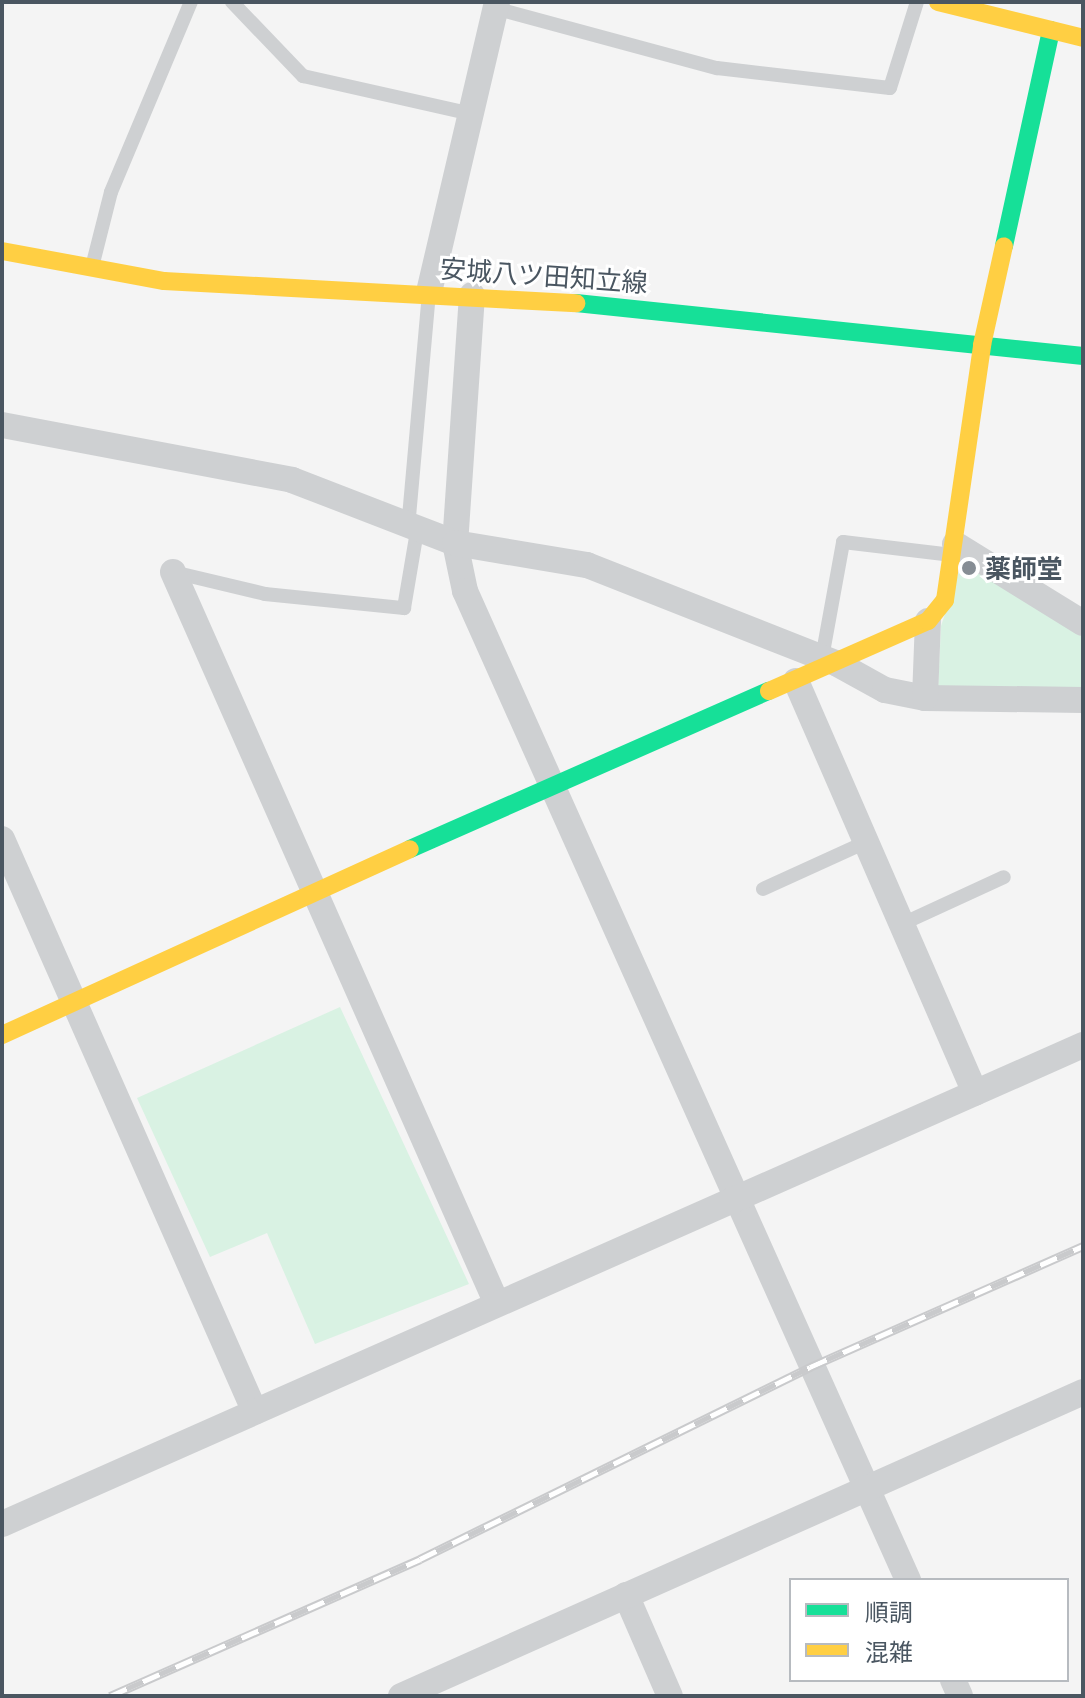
<!DOCTYPE html>
<meta charset="utf-8">
<style>
body{margin:0}
#map{position:relative;width:1085px;height:1698px;overflow:hidden;background:#f4f4f4;font-family:Barlow,"Noto Sans JP",sans-serif}
div>[style]{position:absolute}
[style*='--x']{left:calc(var(--x)*1px);top:calc(var(--y)*1px);width:calc(var(--w)*1px);rotate:calc(var(--a)*1deg)}
.green>*{inset:0;background:#d9f2e3}
.lane>*{height:14px;margin:-7px;padding:0 7px;transform-origin:7px;border-radius:7px;background:#ced0d2}
.street>*{height:26px;margin:-13px;padding:0 13px;transform-origin:13px;border-radius:13px;background:#ced0d2}
.fast>*{height:18px;margin:-9px;padding:0 9px;transform-origin:9px;border-radius:9px;background:#16e098}
.slow>*{height:18px;margin:-9px;padding:0 9px;transform-origin:9px;border-radius:9px;background:#ffcf43}
.rail>*{height:9px;margin-top:-4.5px;transform-origin:0;background:repeating-linear-gradient(90deg,#fff 0 18px,#c9cacc 0 36px);box-sizing:border-box;border-block:2px solid #c9cacc}
.dots>*{width:22px;height:22px;translate:-50% -50%;box-sizing:border-box;border:4px solid #fff;border-radius:50%}
span{translate:-50% -50%;white-space:nowrap;text-align:center;line-height:1.15;-webkit-text-stroke:6px #fff;paint-order:stroke}
.street-label{font-size:26px;color:#4a5661}
.poi-label{font-size:26px;color:#4a5661;font-weight:700}
.left{translate:0 -50%;text-align:left}
.frame{position:absolute;inset:0;border:4px solid #4a5661;pointer-events:none}
.legend{position:absolute;left:789px;top:1578px;width:280px;height:104px;box-sizing:border-box;background:#fff;border:2px solid #b7bbc0;margin:0;padding:10px 14px;list-style:none;font-size:24px;color:#4a5661}
.legend li{display:flex;align-items:center;gap:16px;height:40px}
.legend b{width:40px;border:2px solid #b7bbc0}
</style>
<div id="map">
<div class="green">
<i style="clip-path:polygon(963px 559px,1083px 635px,1083px 690px,938px 690px,941px 626px)"></i>
<i style="clip-path:polygon(340px 1007px,469px 1284px,315px 1344px,267px 1233px,210px 1257px,137px 1098px)"></i>
</div>
<div class="lane">
<i style="--x:232;--y:2;--w:103;--a:46.2"></i>
<i style="--x:303;--y:76;--w:168;--a:12.7"></i>
<i style="--x:494;--y:8;--w:231;--a:15.1"></i>
<i style="--x:717;--y:68;--w:174;--a:6.6"></i>
<i style="--x:890;--y:88;--w:90;--a:-72.6"></i>
<i style="--x:92;--y:267;--w:77;--a:-75.8"></i>
<i style="--x:111;--y:192;--w:206;--a:-67.2"></i>
<i style="--x:408;--y:528;--w:235;--a:-84.9"></i>
<i style="--x:173;--y:572;--w:95;--a:13.4"></i>
<i style="--x:265;--y:594;--w:140;--a:5.8"></i>
<i style="--x:404;--y:608;--w:78;--a:-80.4"></i>
<i style="--x:822;--y:658;--w:118;--a:-79.7"></i>
<i style="--x:843;--y:542;--w:110;--a:6.8"></i>
<i style="--x:763;--y:889;--w:113;--a:-24.5"></i>
<i style="--x:902;--y:924;--w:112;--a:-24.7"></i>
</div>
<div class="street">
<i style="--x:429;--y:292;--w:298;--a:-76.8"></i>
<i style="--x:472;--y:295;--w:249;--a:93.9"></i>
<i style="--x:455;--y:543;--w:49;--a:78.2"></i>
<i style="--x:465;--y:591;--w:1084;--a:65.87"></i>
<i style="--x:2;--y:425;--w:295;--a:10.7"></i>
<i style="--x:292;--y:480;--w:175;--a:21.1"></i>
<i style="--x:455;--y:543;--w:134;--a:9.5"></i>
<i style="--x:587;--y:565;--w:268;--a:21.5"></i>
<i style="--x:836;--y:663;--w:56;--a:28.9"></i>
<i style="--x:885;--y:690;--w:41;--a:11.3"></i>
<i style="--x:925;--y:698;--w:158;--a:0.7"></i>
<i style="--x:955;--y:544;--w:150;--a:31.7"></i>
<i style="--x:173;--y:572;--w:800;--a:66.12"></i>
<i style="--x:796;--y:681;--w:449;--a:66.5"></i>
<i style="--x:925;--y:698;--w:77;--a:-87.8"></i>
<i style="--x:2;--y:839;--w:626;--a:66.18"></i>
<i style="--x:2;--y:1524;--w:1182;--a:-23.9"></i>
<i style="--x:626;--y:1595;--w:110;--a:66.5"></i>
<i style="--x:953;--y:1680;--w:17;--a:66"></i>
<i style="--x:401;--y:1696;--w:747;--a:-24.02"></i>
</div>
<div class="fast">
<i style="--x:1004;--y:246;--w:221;--a:-77.7"></i>
<i style="--x:576;--y:303;--w:510;--a:5.97"></i>
<i style="--x:410;--y:849;--w:392;--a:-23.8"></i>
</div>
<div class="slow">
<i style="--x:938;--y:2;--w:149;--a:13.9"></i>
<i style="--x:2;--y:251;--w:165;--a:10.5"></i>
<i style="--x:164;--y:281;--w:413;--a:3.1"></i>
<i style="--x:769;--y:691;--w:174;--a:-23.8"></i>
<i style="--x:928;--y:621;--w:27;--a:-51"></i>
<i style="--x:945;--y:600;--w:258;--a:-81.7"></i>
<i style="--x:982;--y:345;--w:101;--a:-77.5"></i>
<i style="--x:2;--y:1035;--w:448;--a:-24.5"></i>
</div>
<div class="rail">
<i style="--x:110;--y:1696;--w:339;--a:-23.8"></i>
<i style="--x:420;--y:1559;--w:435;--a:-26.2"></i>
<i style="--x:810;--y:1367;--w:299;--a:-23.9"></i>
</div>
<div class="dots">
<i style="left:969px;top:568px;background:#868d94"></i>
</div>
<div class="street-label">
<span style="left:544px;top:275px;rotate:4deg">安城八ツ田知立線</span>
</div>
<div class="poi-label">
<span class="left" style="left:985px;top:568px">薬師堂</span>
</div>
<div class="frame"></div>
<ul class="legend">
<li><b style="height:10px;background:#16e098"></b>順調</li>
<li><b style="height:10px;background:#ffcf43"></b>混雑</li>
</ul>
</div>
